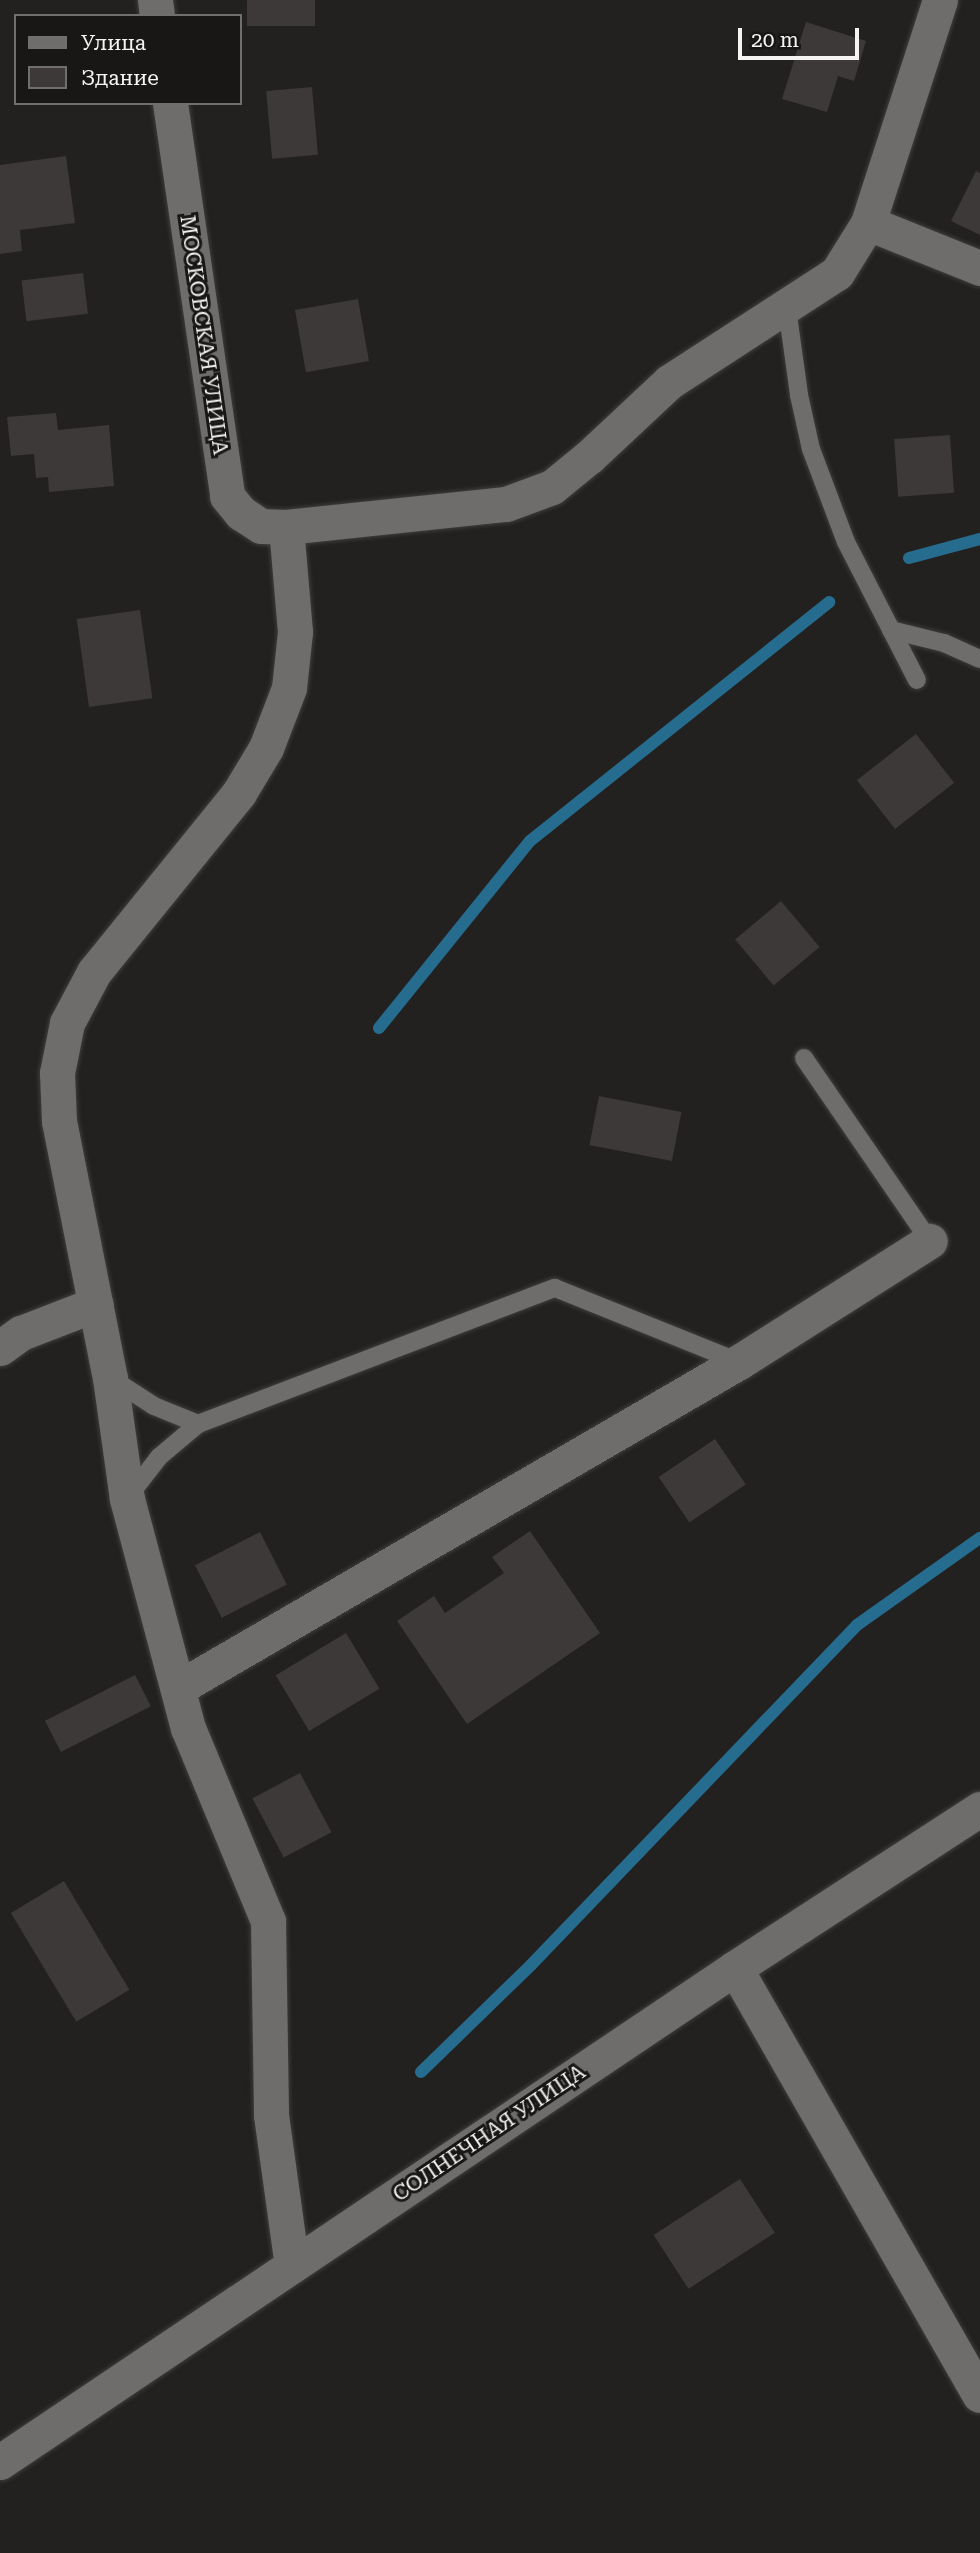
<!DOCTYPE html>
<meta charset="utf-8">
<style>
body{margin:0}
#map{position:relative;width:980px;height:2553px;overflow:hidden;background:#22211f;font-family:"Roboto Serif",serif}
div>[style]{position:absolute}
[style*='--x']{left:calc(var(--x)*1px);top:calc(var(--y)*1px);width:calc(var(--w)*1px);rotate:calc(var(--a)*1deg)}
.stream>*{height:12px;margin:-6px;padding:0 6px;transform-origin:6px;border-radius:6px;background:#266c8e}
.building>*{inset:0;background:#3c3938;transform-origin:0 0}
.roads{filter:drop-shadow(0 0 2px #3f3d3c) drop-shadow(0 0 2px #3f3d3c)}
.service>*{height:18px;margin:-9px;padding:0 9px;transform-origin:9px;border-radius:9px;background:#6f6d6b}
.minor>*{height:35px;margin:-17.5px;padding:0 17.5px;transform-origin:17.5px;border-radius:17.5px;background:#6f6d6b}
span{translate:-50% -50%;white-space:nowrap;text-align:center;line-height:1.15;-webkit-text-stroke:6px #191715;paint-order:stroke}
.street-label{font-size:21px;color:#f5f4f3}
.legend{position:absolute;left:14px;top:14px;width:228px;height:91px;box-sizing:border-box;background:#191715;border:2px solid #716f6e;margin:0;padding:9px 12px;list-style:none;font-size:21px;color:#f5f4f3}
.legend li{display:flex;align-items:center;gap:14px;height:35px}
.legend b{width:35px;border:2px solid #716f6e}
.scale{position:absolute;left:738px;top:28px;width:121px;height:32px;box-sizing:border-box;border:4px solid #f5f4f3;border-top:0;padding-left:9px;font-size:21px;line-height:24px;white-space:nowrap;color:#f5f4f3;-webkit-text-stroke:5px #191715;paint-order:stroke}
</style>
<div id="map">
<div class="stream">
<i style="--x:909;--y:558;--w:73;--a:-15"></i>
<i style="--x:379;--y:1028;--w:240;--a:-51.1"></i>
<i style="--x:530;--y:841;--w:383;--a:-38.6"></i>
<i style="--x:421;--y:2072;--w:153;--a:-44.2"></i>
<i style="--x:531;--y:1965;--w:471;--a:-46.2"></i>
<i style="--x:857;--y:1625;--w:151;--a:-35.3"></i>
</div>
<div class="building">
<i style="left:247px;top:0;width:68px;height:26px"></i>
<i style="clip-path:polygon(806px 22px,866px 41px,854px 81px,838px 76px,827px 112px,782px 99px)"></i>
<i style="left:312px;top:87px;width:68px;height:46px;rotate:85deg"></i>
<i style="clip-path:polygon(66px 156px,75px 223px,20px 230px,22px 251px,0 254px,0 165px)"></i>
<i style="clip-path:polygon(976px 171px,980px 173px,980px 235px,951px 221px)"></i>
<i style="left:83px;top:273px;width:41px;height:62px;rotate:83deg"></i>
<i style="left:358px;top:299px;width:63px;height:64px;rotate:80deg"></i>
<i style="clip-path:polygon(56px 413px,58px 430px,109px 425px,114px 486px,49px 492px,48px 477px,36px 478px,34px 454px,11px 456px,7px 417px)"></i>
<i style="left:950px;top:435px;width:58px;height:56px;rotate:86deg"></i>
<i style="left:140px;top:610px;width:89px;height:64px;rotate:82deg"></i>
<i style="left:916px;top:734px;width:62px;height:75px;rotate:52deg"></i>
<i style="left:781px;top:901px;width:60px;height:60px;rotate:50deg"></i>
<i style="left:599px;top:1096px;width:84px;height:50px;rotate:11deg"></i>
<i style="left:715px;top:1439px;width:55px;height:68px;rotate:56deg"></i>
<i style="clip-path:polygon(530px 1531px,600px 1633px,467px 1724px,397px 1621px,434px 1596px,445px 1613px,504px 1573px,492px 1557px)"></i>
<i style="left:260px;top:1532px;width:59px;height:73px;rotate:63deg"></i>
<i style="left:346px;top:1633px;width:65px;height:82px;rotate:59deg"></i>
<i style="left:135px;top:1675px;width:35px;height:101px;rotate:63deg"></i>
<i style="left:300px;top:1773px;width:67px;height:54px;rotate:62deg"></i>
<i style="left:64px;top:1881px;width:127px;height:62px;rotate:59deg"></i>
<i style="left:740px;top:2179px;width:64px;height:103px;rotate:57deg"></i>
</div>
<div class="roads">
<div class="service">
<i style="--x:787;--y:308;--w:88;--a:82.1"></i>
<i style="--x:799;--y:395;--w:55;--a:77.5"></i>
<i style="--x:811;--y:449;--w:99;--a:69.4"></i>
<i style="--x:846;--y:542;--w:155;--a:62.8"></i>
<i style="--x:891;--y:630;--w:55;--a:13.8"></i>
<i style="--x:944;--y:643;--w:39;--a:24"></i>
<i style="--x:804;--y:1058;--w:222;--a:55.5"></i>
<i style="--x:111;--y:1378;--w:51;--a:33.1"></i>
<i style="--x:154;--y:1406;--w:48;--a:22.2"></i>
<i style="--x:128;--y:1497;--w:51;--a:-52.2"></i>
<i style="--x:159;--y:1457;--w:51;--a:-40.2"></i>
<i style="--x:198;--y:1424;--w:382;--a:-20.9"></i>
<i style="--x:555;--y:1288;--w:198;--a:21.9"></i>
</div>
<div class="minor">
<i style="--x:155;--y:0;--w:16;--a:83"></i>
<i style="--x:940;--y:0;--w:234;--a:107.9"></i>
<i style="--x:868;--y:223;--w:121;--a:21.9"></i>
<i style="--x:170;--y:103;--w:397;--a:81.7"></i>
<i style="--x:227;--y:496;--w:22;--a:51"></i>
<i style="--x:241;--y:513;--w:24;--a:33"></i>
<i style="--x:261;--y:526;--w:25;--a:2"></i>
<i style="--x:286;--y:527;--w:221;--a:-6"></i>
<i style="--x:506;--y:504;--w:49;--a:-20.3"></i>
<i style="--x:552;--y:487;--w:49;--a:-39.2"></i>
<i style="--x:590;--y:456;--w:108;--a:-43.1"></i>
<i style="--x:669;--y:382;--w:200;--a:-33"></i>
<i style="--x:837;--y:273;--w:59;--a:-58.2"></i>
<i style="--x:286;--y:527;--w:105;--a:85.1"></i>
<i style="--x:295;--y:632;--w:56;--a:96.1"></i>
<i style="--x:289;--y:688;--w:64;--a:111"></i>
<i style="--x:266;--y:748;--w:52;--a:121"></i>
<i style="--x:239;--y:793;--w:230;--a:129"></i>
<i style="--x:94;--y:972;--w:58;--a:117.9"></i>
<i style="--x:67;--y:1023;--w:51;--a:101.3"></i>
<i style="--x:57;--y:1073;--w:48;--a:87.6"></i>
<i style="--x:59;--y:1121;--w:262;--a:78.8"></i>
<i style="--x:110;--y:1378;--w:122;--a:82"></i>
<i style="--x:127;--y:1499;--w:237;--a:75.1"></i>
<i style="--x:188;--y:1728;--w:209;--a:67.5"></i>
<i style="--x:268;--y:1921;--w:194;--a:89.1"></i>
<i style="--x:271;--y:2115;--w:152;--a:82.1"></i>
<i style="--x:0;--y:1348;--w:26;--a:-36"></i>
<i style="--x:21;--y:1333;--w:80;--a:-21.1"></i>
<i style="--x:178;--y:1688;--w:649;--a:-30.16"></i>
<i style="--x:739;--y:1362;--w:226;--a:-32.4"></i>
<i style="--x:735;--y:1968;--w:492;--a:60.2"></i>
<i style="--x:0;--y:2462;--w:886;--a:-33.91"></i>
<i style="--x:735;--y:1968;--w:292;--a:-33"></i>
</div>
</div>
<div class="street-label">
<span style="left:204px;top:335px;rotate:82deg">МОСКОВСКАЯ УЛИЦА</span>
<span style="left:489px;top:2133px;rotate:-34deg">СОЛНЕЧНАЯ УЛИЦА</span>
</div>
<ul class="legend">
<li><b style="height:9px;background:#6f6d6b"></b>Улица</li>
<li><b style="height:19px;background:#3c3938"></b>Здание</li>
</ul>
<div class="scale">20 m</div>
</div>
